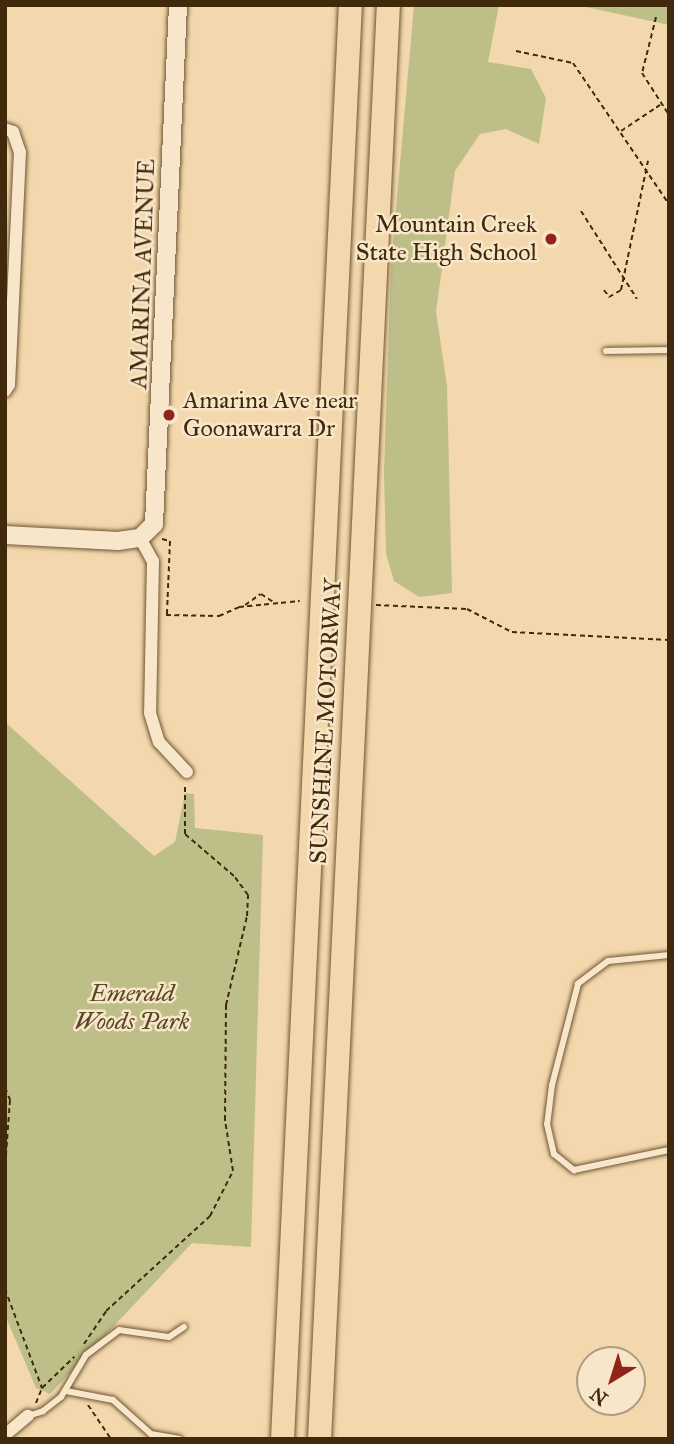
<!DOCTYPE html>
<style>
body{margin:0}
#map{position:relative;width:674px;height:1444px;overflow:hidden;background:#f4d8ad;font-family:"IM FELL Great Primer",serif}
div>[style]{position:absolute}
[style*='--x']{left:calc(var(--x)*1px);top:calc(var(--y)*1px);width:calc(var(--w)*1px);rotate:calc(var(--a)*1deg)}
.green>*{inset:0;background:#bebe88}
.path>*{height:2px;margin-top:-1px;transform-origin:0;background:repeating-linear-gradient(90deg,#412a0b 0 5px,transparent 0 8.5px)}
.roads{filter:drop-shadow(0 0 2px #6e5634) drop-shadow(0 0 2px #6e5634)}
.lane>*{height:6px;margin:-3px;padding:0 3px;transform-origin:3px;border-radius:3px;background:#f8e6ca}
.street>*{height:12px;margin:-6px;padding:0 6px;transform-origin:6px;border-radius:6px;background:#f8e6ca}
.secondary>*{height:18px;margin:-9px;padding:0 9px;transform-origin:9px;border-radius:9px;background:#f8e6ca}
.highway>*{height:23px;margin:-11.5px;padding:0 11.5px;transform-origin:11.5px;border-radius:11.5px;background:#f4d8ad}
.dots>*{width:19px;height:19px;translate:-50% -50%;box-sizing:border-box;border:4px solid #f8e6ca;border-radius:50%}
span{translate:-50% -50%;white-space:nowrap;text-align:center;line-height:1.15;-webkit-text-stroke:5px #f8e6ca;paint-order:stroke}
.poi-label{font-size:24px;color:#412a0b}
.right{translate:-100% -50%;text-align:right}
.left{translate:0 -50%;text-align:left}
.street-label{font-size:24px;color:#412a0b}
.park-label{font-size:24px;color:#5a4824;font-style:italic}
.frame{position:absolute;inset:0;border:7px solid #412a0b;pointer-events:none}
.north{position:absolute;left:576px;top:1346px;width:70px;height:70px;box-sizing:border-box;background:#f8e6ca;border:2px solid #af9b7e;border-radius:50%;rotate:218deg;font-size:19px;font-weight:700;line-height:28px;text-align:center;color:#412a0b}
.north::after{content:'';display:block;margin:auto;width:24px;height:32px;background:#8f2418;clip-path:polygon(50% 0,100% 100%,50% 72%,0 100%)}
</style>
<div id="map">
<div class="green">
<i style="clip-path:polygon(414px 5px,499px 5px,488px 62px,531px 69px,546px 98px,539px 144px,506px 129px,480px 134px,455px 171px,436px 312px,447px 386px,452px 593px,419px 597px,394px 581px,386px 554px,384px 472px,391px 266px)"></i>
<i style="clip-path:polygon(577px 5px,669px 5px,669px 25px)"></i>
<i style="clip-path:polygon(5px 722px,154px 856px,175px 842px,185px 793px,194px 794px,195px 828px,263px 835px,251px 1247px,192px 1243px,50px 1394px,36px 1388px,5px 1315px)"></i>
</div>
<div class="path">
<i style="--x:656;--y:17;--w:58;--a:104"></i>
<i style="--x:642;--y:73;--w:50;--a:57.3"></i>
<i style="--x:516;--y:51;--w:58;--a:11.9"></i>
<i style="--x:573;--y:63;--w:171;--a:55.8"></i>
<i style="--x:621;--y:131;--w:47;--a:-33.7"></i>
<i style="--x:581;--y:211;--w:104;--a:57.5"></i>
<i style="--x:604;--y:290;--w:9;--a:54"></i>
<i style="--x:609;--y:297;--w:14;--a:-30"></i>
<i style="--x:621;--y:290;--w:132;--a:-78.2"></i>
<i style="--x:162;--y:539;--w:8;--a:14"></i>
<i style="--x:170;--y:541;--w:73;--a:92.4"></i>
<i style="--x:245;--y:605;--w:19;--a:-35"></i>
<i style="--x:261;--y:594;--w:17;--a:33"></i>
<i style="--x:376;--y:605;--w:91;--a:2.5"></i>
<i style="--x:467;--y:609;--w:51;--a:27.1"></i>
<i style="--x:512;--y:632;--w:157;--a:2.9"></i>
<i style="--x:166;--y:615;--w:53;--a:1.1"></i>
<i style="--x:219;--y:616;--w:22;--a:-24"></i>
<i style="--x:239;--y:607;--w:61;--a:-5.6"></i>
<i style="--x:5;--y:1088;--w:13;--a:67"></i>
<i style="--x:10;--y:1100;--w:68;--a:94.2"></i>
<i style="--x:5;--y:1289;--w:106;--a:69.5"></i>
<i style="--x:84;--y:1344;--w:40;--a:-56"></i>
<i style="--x:106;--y:1311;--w:141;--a:-42.4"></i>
<i style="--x:210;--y:1216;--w:51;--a:-62.9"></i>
<i style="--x:233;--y:1171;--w:52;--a:-98.9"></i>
<i style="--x:225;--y:1120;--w:115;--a:-89.5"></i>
<i style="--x:226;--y:1005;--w:91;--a:-76.7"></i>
<i style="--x:247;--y:916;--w:21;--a:-87"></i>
<i style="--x:248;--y:895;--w:24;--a:-126"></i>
<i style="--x:234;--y:876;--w:65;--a:-139.4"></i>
<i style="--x:185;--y:834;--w:51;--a:-90"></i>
<i style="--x:36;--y:1403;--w:16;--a:-68"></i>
<i style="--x:42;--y:1388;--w:45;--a:-44.1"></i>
<i style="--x:88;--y:1405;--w:41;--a:55.9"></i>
</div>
<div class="roads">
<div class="lane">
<i style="--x:606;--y:351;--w:63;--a:-0.9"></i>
<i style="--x:669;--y:955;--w:61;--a:174.4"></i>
<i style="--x:608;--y:961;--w:38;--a:143"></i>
<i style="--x:578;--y:984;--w:104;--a:104.4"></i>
<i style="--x:552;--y:1085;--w:39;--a:97"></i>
<i style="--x:547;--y:1124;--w:31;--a:77"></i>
<i style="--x:554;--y:1154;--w:26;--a:39"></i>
<i style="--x:574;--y:1170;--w:97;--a:-11.9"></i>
<i style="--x:66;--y:1391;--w:48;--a:10.8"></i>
<i style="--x:113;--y:1400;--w:51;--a:41.8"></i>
<i style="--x:151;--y:1434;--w:29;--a:10"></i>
<i style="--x:28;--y:1416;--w:16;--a:-18"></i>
<i style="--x:43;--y:1411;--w:23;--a:-38"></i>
<i style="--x:61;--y:1397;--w:49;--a:-59.2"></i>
<i style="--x:86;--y:1355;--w:41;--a:-37.1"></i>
<i style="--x:119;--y:1330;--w:50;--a:8"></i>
<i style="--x:169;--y:1337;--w:18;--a:-34"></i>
</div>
<div class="street">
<i style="--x:5;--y:129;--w:9;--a:21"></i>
<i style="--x:13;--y:132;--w:21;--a:71"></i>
<i style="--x:20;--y:152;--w:233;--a:92.7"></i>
<i style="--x:9;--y:385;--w:7;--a:124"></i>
<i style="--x:140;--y:538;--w:26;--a:61"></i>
<i style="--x:153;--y:561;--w:152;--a:91.1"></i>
<i style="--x:150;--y:713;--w:30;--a:73"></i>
<i style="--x:159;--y:742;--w:41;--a:47"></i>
<i style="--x:5;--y:1435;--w:30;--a:-40"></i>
</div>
<div class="secondary">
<i style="--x:5;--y:535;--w:113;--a:3"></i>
<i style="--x:118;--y:541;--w:22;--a:-8"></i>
<i style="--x:140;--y:538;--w:20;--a:-45"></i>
<i style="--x:154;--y:524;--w:520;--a:-87.35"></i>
</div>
<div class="highway">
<i style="--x:282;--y:1439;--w:1436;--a:-87.29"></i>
<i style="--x:319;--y:1439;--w:1436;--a:-87.25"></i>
</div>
</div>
<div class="dots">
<i style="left:551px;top:239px;background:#8f2418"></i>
<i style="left:169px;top:415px;background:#8f2418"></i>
</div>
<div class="poi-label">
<span class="right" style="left:537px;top:239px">Mountain Creek<br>State High School</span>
<span class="left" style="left:183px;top:415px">Amarina Ave near<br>Goonawarra Dr</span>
</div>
<div class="street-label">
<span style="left:143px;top:274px;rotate:-88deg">AMARINA AVENUE</span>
<span style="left:326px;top:721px;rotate:-87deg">SUNSHINE MOTORWAY</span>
</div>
<div class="park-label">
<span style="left:132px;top:1008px">Emerald<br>Woods Park</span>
</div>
<div class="frame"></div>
<div class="north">N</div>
</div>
